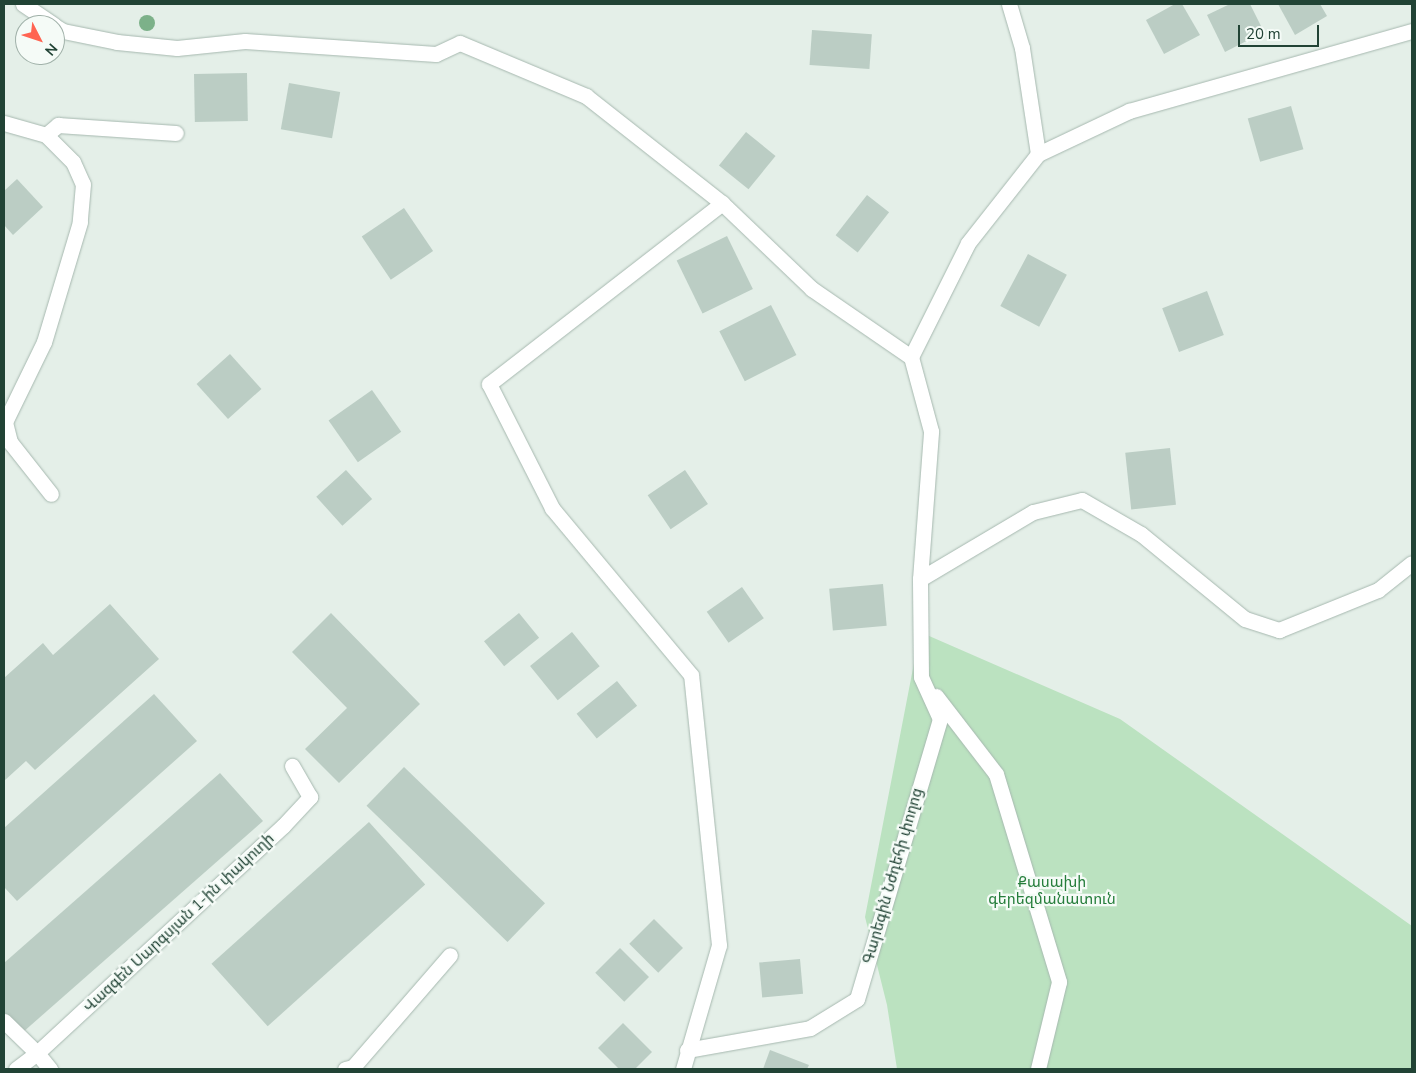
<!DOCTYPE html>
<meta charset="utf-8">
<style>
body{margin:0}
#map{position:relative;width:1416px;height:1073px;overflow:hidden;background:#e4efe8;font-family:"Nunito Sans","Noto Sans Armenian",sans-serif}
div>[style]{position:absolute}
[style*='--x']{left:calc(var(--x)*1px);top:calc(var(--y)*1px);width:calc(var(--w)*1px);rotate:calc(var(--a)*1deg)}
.green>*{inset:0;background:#bbe2c0}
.building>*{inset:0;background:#bbcdc4;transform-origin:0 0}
.roads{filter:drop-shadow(0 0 1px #a6b8af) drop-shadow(0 0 1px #a6b8af)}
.minor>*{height:15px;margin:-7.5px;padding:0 7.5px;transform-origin:7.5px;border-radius:7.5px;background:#fff}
.trees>*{width:16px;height:16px;margin:-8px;border-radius:50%;background:#7cb189}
span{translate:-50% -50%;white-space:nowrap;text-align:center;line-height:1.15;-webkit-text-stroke:4.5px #f5fbf7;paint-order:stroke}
.street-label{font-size:15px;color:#214335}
.park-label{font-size:15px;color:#267e3c}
.frame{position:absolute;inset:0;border:5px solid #214335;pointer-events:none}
.north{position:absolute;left:15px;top:15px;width:50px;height:50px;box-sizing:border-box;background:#f5fbf7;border:1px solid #a0b1a9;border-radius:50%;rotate:131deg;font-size:14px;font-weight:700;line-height:20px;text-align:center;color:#214335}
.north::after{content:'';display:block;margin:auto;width:18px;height:22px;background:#ff6452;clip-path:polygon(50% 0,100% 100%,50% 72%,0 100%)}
.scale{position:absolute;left:1238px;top:25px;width:81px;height:22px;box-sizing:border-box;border:2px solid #214335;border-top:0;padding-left:6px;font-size:15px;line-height:18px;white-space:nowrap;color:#214335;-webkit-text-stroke:4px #f5fbf7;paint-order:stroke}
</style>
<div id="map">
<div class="green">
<i style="clip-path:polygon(920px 632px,1120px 719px,1412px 926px,1412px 1069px,897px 1069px,887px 1005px,865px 917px)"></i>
</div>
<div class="building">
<i style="clip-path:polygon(1175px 4px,1182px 4px,1200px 35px,1164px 54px,1146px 20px)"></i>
<i style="clip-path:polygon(1230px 4px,1250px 4px,1264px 32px,1225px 52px,1207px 15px)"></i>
<i style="clip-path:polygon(1278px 4px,1320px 4px,1327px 16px,1295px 35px)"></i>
<i style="left:812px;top:30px;width:60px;height:35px;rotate:4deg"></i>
<i style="left:247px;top:73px;width:48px;height:53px;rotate:89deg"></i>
<i style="left:289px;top:83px;width:52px;height:47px;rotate:10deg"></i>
<i style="left:1291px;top:106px;width:45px;height:45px;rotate:74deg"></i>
<i style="left:746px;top:132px;width:38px;height:43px;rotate:39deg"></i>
<i style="clip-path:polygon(17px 179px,43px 207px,13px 235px,4px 225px,4px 191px)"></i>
<i style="left:867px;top:195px;width:28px;height:51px;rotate:38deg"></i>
<i style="left:404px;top:208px;width:52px;height:51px;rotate:56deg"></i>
<i style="left:727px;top:236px;width:59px;height:56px;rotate:64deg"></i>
<i style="left:1028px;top:254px;width:44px;height:59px;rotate:28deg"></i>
<i style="left:1207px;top:291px;width:47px;height:48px;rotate:69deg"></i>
<i style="left:771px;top:305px;width:56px;height:58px;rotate:63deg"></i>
<i style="left:230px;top:354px;width:47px;height:45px;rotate:48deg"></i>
<i style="left:372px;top:390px;width:51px;height:53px;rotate:55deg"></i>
<i style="left:1170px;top:448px;width:57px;height:45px;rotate:84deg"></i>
<i style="left:346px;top:470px;width:39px;height:40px;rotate:48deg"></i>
<i style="left:685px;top:470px;width:41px;height:45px;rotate:56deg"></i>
<i style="left:883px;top:584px;width:42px;height:54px;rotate:85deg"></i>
<i style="left:742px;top:587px;width:38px;height:43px;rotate:55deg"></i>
<i style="clip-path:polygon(110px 604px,159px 659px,35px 770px,26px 761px,4px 781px,4px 678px,43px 643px,53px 655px)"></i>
<i style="clip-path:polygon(331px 613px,420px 704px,339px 783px,305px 749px,347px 708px,292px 652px)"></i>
<i style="left:519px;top:613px;width:32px;height:45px;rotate:51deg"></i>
<i style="left:572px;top:632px;width:44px;height:54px;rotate:51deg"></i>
<i style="left:617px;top:681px;width:32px;height:52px;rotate:51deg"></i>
<i style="clip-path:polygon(154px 694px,197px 741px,17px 901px,4px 887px,4px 828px)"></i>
<i style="left:404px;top:767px;width:196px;height:54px;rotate:44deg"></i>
<i style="clip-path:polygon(220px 773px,263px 821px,22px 1033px,4px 1012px,4px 963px)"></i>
<i style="left:369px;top:822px;width:84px;height:212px;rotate:48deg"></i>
<i style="left:654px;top:919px;width:41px;height:35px;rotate:45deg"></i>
<i style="left:620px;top:948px;width:41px;height:35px;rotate:45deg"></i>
<i style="left:800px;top:959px;width:35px;height:41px;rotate:85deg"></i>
<i style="clip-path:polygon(623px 1023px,652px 1052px,635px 1069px,619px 1069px,598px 1048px)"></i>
<i style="clip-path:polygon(770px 1050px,809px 1065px,807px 1069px,763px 1069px)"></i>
</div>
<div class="roads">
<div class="minor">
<i style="--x:23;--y:4;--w:37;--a:34"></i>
<i style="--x:1009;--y:4;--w:46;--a:73.5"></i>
<i style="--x:1022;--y:48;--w:107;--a:81.4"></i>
<i style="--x:55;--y:26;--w:9;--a:32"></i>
<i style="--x:63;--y:31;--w:55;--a:11.5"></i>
<i style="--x:117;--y:42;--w:60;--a:5.7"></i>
<i style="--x:177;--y:48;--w:68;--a:-5.9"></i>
<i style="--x:245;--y:41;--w:191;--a:3.9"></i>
<i style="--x:436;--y:54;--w:26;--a:-25"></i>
<i style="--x:460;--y:43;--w:137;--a:22.8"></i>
<i style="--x:586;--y:96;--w:173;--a:38.2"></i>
<i style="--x:722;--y:203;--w:124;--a:43.7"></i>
<i style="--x:812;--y:289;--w:120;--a:34.5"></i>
<i style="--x:4;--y:123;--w:44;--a:15.9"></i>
<i style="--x:46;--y:135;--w:38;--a:45"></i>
<i style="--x:73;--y:162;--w:24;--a:66"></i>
<i style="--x:83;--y:184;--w:38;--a:95"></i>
<i style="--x:80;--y:222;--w:125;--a:106.7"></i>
<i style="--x:44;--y:342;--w:89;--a:116"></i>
<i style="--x:5;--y:422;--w:21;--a:76"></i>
<i style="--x:10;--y:442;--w:66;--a:51.7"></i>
<i style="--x:46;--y:135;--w:16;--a:-40"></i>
<i style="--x:58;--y:125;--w:118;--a:3.9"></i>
<i style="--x:920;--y:579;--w:131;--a:-30.7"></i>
<i style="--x:1033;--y:512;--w:50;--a:-13.8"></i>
<i style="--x:1082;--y:500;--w:68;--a:30"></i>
<i style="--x:1141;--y:534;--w:134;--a:39.3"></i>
<i style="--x:1245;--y:619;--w:36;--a:18"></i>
<i style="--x:1279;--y:630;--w:107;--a:-22"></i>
<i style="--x:1378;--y:590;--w:43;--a:-38.5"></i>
<i style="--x:936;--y:696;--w:98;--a:52.4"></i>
<i style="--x:996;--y:774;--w:217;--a:73.1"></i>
<i style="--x:1059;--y:982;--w:89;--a:103.6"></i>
<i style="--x:4;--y:1021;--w:46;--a:44.1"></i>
<i style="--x:37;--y:1053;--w:21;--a:51"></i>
<i style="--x:687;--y:1050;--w:125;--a:-10.1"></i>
<i style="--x:810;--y:1028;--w:55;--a:-31.7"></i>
<i style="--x:857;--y:999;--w:292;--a:-73.5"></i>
<i style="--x:940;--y:719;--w:46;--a:-114.3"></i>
<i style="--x:921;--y:677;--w:98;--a:-90.6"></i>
<i style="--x:920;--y:579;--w:148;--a:-85.7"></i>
<i style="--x:931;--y:431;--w:77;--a:-105.1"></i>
<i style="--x:911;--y:357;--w:127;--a:-63.4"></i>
<i style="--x:968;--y:243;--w:113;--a:-51.8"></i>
<i style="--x:1038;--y:154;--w:101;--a:-25.3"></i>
<i style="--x:1129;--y:111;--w:294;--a:-15.8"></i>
<i style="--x:16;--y:1069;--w:26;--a:-37"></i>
<i style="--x:37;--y:1053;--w:335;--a:-42.7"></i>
<i style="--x:283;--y:826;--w:40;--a:-47"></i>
<i style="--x:310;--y:797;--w:36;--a:-120"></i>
<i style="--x:345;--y:1069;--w:8;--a:-14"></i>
<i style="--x:353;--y:1067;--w:148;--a:-49.1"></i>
<i style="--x:683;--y:1069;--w:129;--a:-73.8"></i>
<i style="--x:719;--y:945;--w:271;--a:-95.9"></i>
<i style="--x:691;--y:675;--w:217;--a:-129.8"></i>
<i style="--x:552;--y:508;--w:139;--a:-116.9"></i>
<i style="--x:489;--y:384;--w:295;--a:-37.8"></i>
</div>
</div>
<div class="trees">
<i style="left:147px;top:23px"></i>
</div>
<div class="street-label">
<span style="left:893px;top:876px;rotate:-74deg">Գարեգին Նժդեհի փողոց</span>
<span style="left:179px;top:923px;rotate:-43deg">Վազգեն Սարգսյան 1-ին փակուղի</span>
</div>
<div class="park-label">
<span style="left:1052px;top:891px">Քասախի<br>գերեզմանատուն</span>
</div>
<div class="frame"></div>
<div class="north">N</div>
<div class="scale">20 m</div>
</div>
